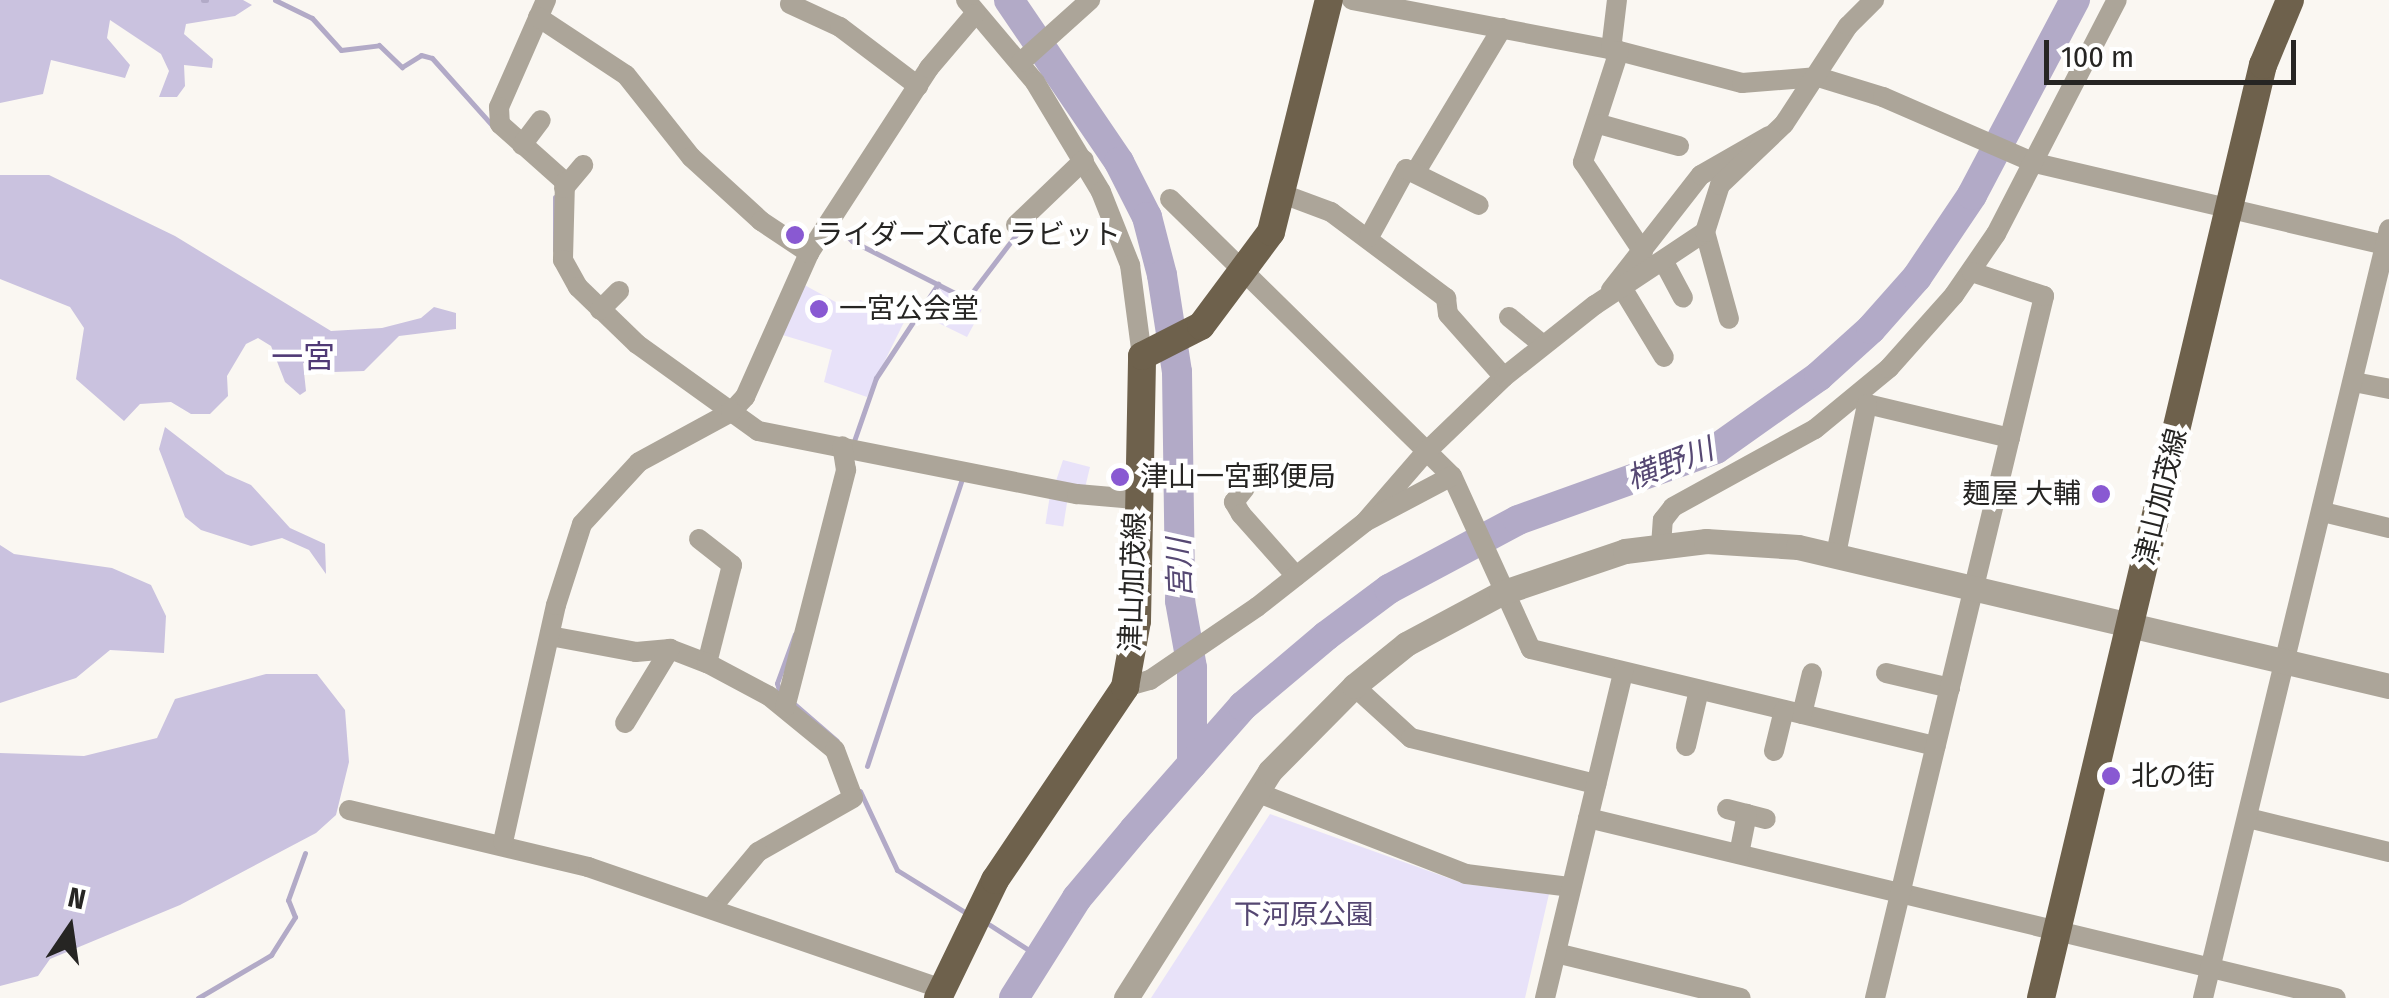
<!DOCTYPE html>
<meta charset="utf-8">
<style>
body{margin:0}
#map{position:relative;width:2389px;height:998px;overflow:hidden;background:#faf7f2;font-family:"Fira Sans Condensed","Noto Sans JP",sans-serif}
div>[style]{position:absolute}
[style*='--x']{left:calc(var(--x)*1px);top:calc(var(--y)*1px);width:calc(var(--w)*1px);rotate:calc(var(--a)*1deg)}
.green>*{inset:0;background:#e8e2f9;transform-origin:0 0}
.forest>*{inset:0;background:#cac2df}
.stream>*{height:5px;margin:-2.5px;padding:0 2.5px;transform-origin:2.5px;border-radius:2.5px;background:#b2aac7}
.river>*{height:30px;margin:-15px;padding:0 15px;transform-origin:15px;border-radius:15px;background:#b2aac7}
.minor>*{height:20px;margin:-10px;padding:0 10px;transform-origin:10px;border-radius:10px;background:#aca599}
.tertiary>*{height:25px;margin:-12.5px;padding:0 12.5px;transform-origin:12.5px;border-radius:12.5px;background:#aca599}
.primary>*{height:28px;margin:-14px;padding:0 14px;transform-origin:14px;border-radius:14px;background:#6e614c}
.dots>*{width:28px;height:28px;translate:-50% -50%;box-sizing:border-box;border:5px solid #fff;border-radius:50%}
span{translate:-50% -50%;white-space:nowrap;text-align:center;line-height:1.15;-webkit-text-stroke:9px #fff;paint-order:stroke}
.poi-label{font-size:28px;color:#262523}
.left{translate:0 -50%;text-align:left}
.right{translate:-100% -50%;text-align:right}
.street-label{font-size:28px;color:#262523}
.park-label{font-size:28px;color:#554772}
.water-label{font-size:30px;color:#564873;font-style:italic}
.quarter-label{font-size:32px;color:#503a76}
.north{position:absolute;left:20px;top:878px;width:100px;height:100px;-webkit-text-stroke:8px #fff;paint-order:stroke;rotate:13deg;font-size:28px;font-weight:700;line-height:40px;text-align:center;color:#262523}
.north::after{content:'';display:block;margin:auto;width:35px;height:45px;background:#262523;clip-path:polygon(50% 0,100% 100%,50% 72%,0 100%)}
.scale{position:absolute;left:2044px;top:40px;width:252px;height:45px;box-sizing:border-box;border:5px solid #262523;border-top:0;padding-left:12px;font-size:30px;line-height:35px;white-space:nowrap;color:#262523;-webkit-text-stroke:8px #fff;paint-order:stroke}
</style>
<div id="map">
<div class="green">
<i style="clip-path:polygon(799px 282px,852px 311px,860px 300px,905px 320px,867px 397px,824px 382px,832px 350px,776px 333px)"></i>
<i style="clip-path:polygon(940px 288px,982px 309px,967px 337px,920px 314px)"></i>
<i style="clip-path:polygon(1063px 460px,1090px 467px,1084px 492px,1054px 487px)"></i>
<i style="left:1050px;top:495px;width:18px;height:29px;rotate:9deg"></i>
<i style="clip-path:polygon(1270px 814px,1465px 884px,1549px 894px,1525px 998px,1151px 998px)"></i>
</div>
<div class="forest">
<i style="clip-path:polygon(0 0,243px 0,252px 5px,235px 16px,186px 24px,184px 34px,213px 59px,212px 68px,184px 65px,185px 86px,177px 97px,159px 97px,169px 71px,161px 54px,110px 20px,107px 38px,130px 65px,125px 78px,51px 60px,43px 94px,0 103px)"></i>
<i style="clip-path:polygon(0 175px,49px 175px,175px 236px,331px 331px,382px 328px,421px 318px,434px 307px,456px 313px,456px 329px,399px 336px,364px 371px,333px 372px,303px 363px,306px 391px,300px 395px,285px 382px,271px 346px,258px 338px,246px 344px,227px 376px,228px 396px,210px 414px,191px 414px,171px 402px,140px 404px,124px 421px,76px 379px,84px 328px,70px 307px,0 279px)"></i>
<i style="clip-path:polygon(165px 427px,226px 474px,251px 485px,290px 528px,325px 544px,326px 574px,309px 550px,282px 538px,251px 546px,201px 530px,185px 517px,159px 449px)"></i>
<i style="clip-path:polygon(0 545px,14px 554px,112px 568px,151px 585px,166px 616px,164px 653px,110px 650px,76px 678px,0 703px)"></i>
<i style="clip-path:polygon(266px 674px,317px 674px,345px 710px,349px 762px,336px 815px,316px 833px,180px 905px,50px 959px,38px 976px,0 986px,0 753px,84px 756px,157px 738px,175px 699px)"></i>
</div>
<div class="stream">
<i style="--x:203;--y:0;--w:3;--a:0"></i>
<i style="--x:275;--y:0;--w:41;--a:25.9"></i>
<i style="--x:312;--y:18;--w:43;--a:47.8"></i>
<i style="--x:341;--y:50;--w:38;--a:-7"></i>
<i style="--x:379;--y:45;--w:32;--a:44"></i>
<i style="--x:402;--y:67;--w:22;--a:-32"></i>
<i style="--x:421;--y:55;--w:11;--a:15"></i>
<i style="--x:432;--y:58;--w:90;--a:48.2"></i>
<i style="--x:555;--y:197;--w:53;--a:90"></i>
<i style="--x:836;--y:226;--w:22;--a:43"></i>
<i style="--x:852;--y:241;--w:129;--a:26.8"></i>
<i style="--x:967;--y:299;--w:84;--a:-52.7"></i>
<i style="--x:854;--y:441;--w:67;--a:-70.8"></i>
<i style="--x:876;--y:378;--w:113;--a:-56.6"></i>
<i style="--x:780;--y:694;--w:11;--a:-105"></i>
<i style="--x:777;--y:683;--w:52;--a:-69.8"></i>
<i style="--x:793;--y:703;--w:58;--a:40.8"></i>
<i style="--x:867;--y:766;--w:302;--a:-71.7"></i>
<i style="--x:860;--y:791;--w:87;--a:64.9"></i>
<i style="--x:897;--y:870;--w:78;--a:31.8"></i>
<i style="--x:990;--y:925;--w:57;--a:32.9"></i>
<i style="--x:198;--y:998;--w:85;--a:-30.5"></i>
<i style="--x:271;--y:955;--w:45;--a:-57.7"></i>
<i style="--x:295;--y:917;--w:18;--a:-112"></i>
<i style="--x:288;--y:900;--w:50;--a:-70.1"></i>
</div>
<div class="river">
<i style="--x:1009;--y:0;--w:196;--a:55.8"></i>
<i style="--x:1119;--y:162;--w:62;--a:63"></i>
<i style="--x:1147;--y:217;--w:60;--a:75.5"></i>
<i style="--x:1162;--y:275;--w:98;--a:81.2"></i>
<i style="--x:1177;--y:372;--w:229;--a:89.2"></i>
<i style="--x:1180;--y:601;--w:68;--a:79.8"></i>
<i style="--x:1192;--y:668;--w:96;--a:90"></i>
<i style="--x:1014;--y:998;--w:118;--a:-57.8"></i>
<i style="--x:1077;--y:898;--w:89;--a:-50"></i>
<i style="--x:1134;--y:830;--w:165;--a:-48.7"></i>
<i style="--x:1243;--y:706;--w:109;--a:-40.1"></i>
<i style="--x:1326;--y:636;--w:79;--a:-36.7"></i>
<i style="--x:1389;--y:589;--w:146;--a:-28.1"></i>
<i style="--x:1518;--y:520;--w:210;--a:-19.7"></i>
<i style="--x:1716;--y:449;--w:126;--a:-35.3"></i>
<i style="--x:1819;--y:376;--w:70;--a:-42.1"></i>
<i style="--x:1871;--y:329;--w:69;--a:-48.5"></i>
<i style="--x:1917;--y:277;--w:99;--a:-56.1"></i>
<i style="--x:1972;--y:195;--w:221;--a:-62.2"></i>
</div>
<div class="minor">
<i style="--x:546;--y:0;--w:117;--a:113.7"></i>
<i style="--x:499;--y:107;--w:17;--a:87"></i>
<i style="--x:500;--y:124;--w:87;--a:41.7"></i>
<i style="--x:565;--y:182;--w:78;--a:91.5"></i>
<i style="--x:563;--y:260;--w:31;--a:61"></i>
<i style="--x:578;--y:287;--w:82;--a:44"></i>
<i style="--x:637;--y:344;--w:149;--a:35.7"></i>
<i style="--x:758;--y:431;--w:325;--a:11.2"></i>
<i style="--x:1077;--y:494;--w:58;--a:4.9"></i>
<i style="--x:966;--y:0;--w:107;--a:49.9"></i>
<i style="--x:1035;--y:82;--w:128;--a:59"></i>
<i style="--x:1101;--y:192;--w:79;--a:68.3"></i>
<i style="--x:1130;--y:265;--w:92;--a:82.5"></i>
<i style="--x:1352;--y:0;--w:272;--a:10.8"></i>
<i style="--x:1619;--y:51;--w:127;--a:14.6"></i>
<i style="--x:1742;--y:83;--w:76;--a:-4.5"></i>
<i style="--x:1818;--y:77;--w:68;--a:17.1"></i>
<i style="--x:1883;--y:97;--w:166;--a:23.5"></i>
<i style="--x:2035;--y:163;--w:364;--a:13.2"></i>
<i style="--x:790;--y:4;--w:55;--a:24.7"></i>
<i style="--x:840;--y:27;--w:98;--a:37.1"></i>
<i style="--x:538;--y:17;--w:105;--a:33.4"></i>
<i style="--x:626;--y:75;--w:105;--a:51.6"></i>
<i style="--x:691;--y:157;--w:95;--a:42.4"></i>
<i style="--x:761;--y:221;--w:58;--a:33.7"></i>
<i style="--x:1611;--y:50;--w:50;--a:-83.2"></i>
<i style="--x:1619;--y:51;--w:117;--a:108"></i>
<i style="--x:1583;--y:162;--w:108;--a:56.3"></i>
<i style="--x:1021;--y:62;--w:93;--a:-41.9"></i>
<i style="--x:1599;--y:124;--w:83;--a:15.4"></i>
<i style="--x:522;--y:145;--w:31;--a:-53"></i>
<i style="--x:1415;--y:173;--w:169;--a:-59"></i>
<i style="--x:564;--y:188;--w:30;--a:-50"></i>
<i style="--x:1280;--y:193;--w:54;--a:20.4"></i>
<i style="--x:1331;--y:212;--w:144;--a:36.8"></i>
<i style="--x:1446;--y:298;--w:16;--a:83"></i>
<i style="--x:1448;--y:314;--w:84;--a:48.4"></i>
<i style="--x:1170;--y:199;--w:395;--a:44.5"></i>
<i style="--x:1452;--y:476;--w:190;--a:65.5"></i>
<i style="--x:1531;--y:649;--w:416;--a:13.5"></i>
<i style="--x:1016;--y:225;--w:94;--a:-43.7"></i>
<i style="--x:1705;--y:232;--w:90;--a:74.6"></i>
<i style="--x:1369;--y:237;--w:77;--a:-61.4"></i>
<i style="--x:1406;--y:169;--w:81;--a:26.3"></i>
<i style="--x:1665;--y:264;--w:38;--a:62"></i>
<i style="--x:1611;--y:290;--w:146;--a:-52"></i>
<i style="--x:1701;--y:175;--w:78;--a:-29.8"></i>
<i style="--x:1624;--y:291;--w:77;--a:58.8"></i>
<i style="--x:600;--y:310;--w:27;--a:-45"></i>
<i style="--x:1509;--y:317;--w:44;--a:39.5"></i>
<i style="--x:2354;--y:382;--w:36;--a:11"></i>
<i style="--x:1859;--y:395;--w:12;--a:48"></i>
<i style="--x:1867;--y:404;--w:147;--a:13.4"></i>
<i style="--x:1245;--y:488;--w:18;--a:128"></i>
<i style="--x:1234;--y:502;--w:14;--a:60"></i>
<i style="--x:1241;--y:514;--w:83;--a:48.4"></i>
<i style="--x:2323;--y:512;--w:68;--a:13.6"></i>
<i style="--x:1365;--y:522;--w:90;--a:-49.1"></i>
<i style="--x:1424;--y:454;--w:111;--a:-43.9"></i>
<i style="--x:1504;--y:377;--w:116;--a:-38.4"></i>
<i style="--x:1595;--y:305;--w:132;--a:-33.6"></i>
<i style="--x:1705;--y:232;--w:49;--a:-72.3"></i>
<i style="--x:1720;--y:185;--w:88;--a:-43.6"></i>
<i style="--x:1784;--y:124;--w:117;--a:-56.9"></i>
<i style="--x:1848;--y:26;--w:37;--a:-45"></i>
<i style="--x:699;--y:539;--w:42;--a:38.2"></i>
<i style="--x:732;--y:565;--w:101;--a:104.3"></i>
<i style="--x:1661;--y:546;--w:26;--a:-86"></i>
<i style="--x:1663;--y:520;--w:16;--a:-52"></i>
<i style="--x:1673;--y:507;--w:162;--a:-28.8"></i>
<i style="--x:1815;--y:429;--w:96;--a:-39.5"></i>
<i style="--x:1889;--y:368;--w:98;--a:-48.3"></i>
<i style="--x:1954;--y:295;--w:74;--a:-55.5"></i>
<i style="--x:1996;--y:234;--w:263;--a:-62.7"></i>
<i style="--x:1836;--y:554;--w:153;--a:-78.3"></i>
<i style="--x:550;--y:636;--w:87;--a:10.5"></i>
<i style="--x:636;--y:652;--w:34;--a:-5"></i>
<i style="--x:670;--y:649;--w:40;--a:21"></i>
<i style="--x:707;--y:663;--w:70;--a:28"></i>
<i style="--x:769;--y:696;--w:85;--a:39.3"></i>
<i style="--x:835;--y:750;--w:51;--a:69.4"></i>
<i style="--x:853;--y:798;--w:109;--a:150.4"></i>
<i style="--x:758;--y:852;--w:72;--a:129.9"></i>
<i style="--x:1886;--y:673;--w:66;--a:13.2"></i>
<i style="--x:1354;--y:686;--w:77;--a:42.4"></i>
<i style="--x:1411;--y:738;--w:191;--a:14"></i>
<i style="--x:1125;--y:687;--w:26;--a:-16"></i>
<i style="--x:1150;--y:680;--w:130;--a:-34.3"></i>
<i style="--x:1257;--y:607;--w:137;--a:-38.2"></i>
<i style="--x:1365;--y:522;--w:98;--a:-27.9"></i>
<i style="--x:785;--y:708;--w:246;--a:-75.6"></i>
<i style="--x:846;--y:470;--w:24;--a:-99"></i>
<i style="--x:1802;--y:714;--w:42;--a:-76.3"></i>
<i style="--x:625;--y:723;--w:87;--a:-58.7"></i>
<i style="--x:1686;--y:746;--w:57;--a:-76.9"></i>
<i style="--x:1774;--y:751;--w:42;--a:-76.3"></i>
<i style="--x:1256;--y:792;--w:225;--a:21.3"></i>
<i style="--x:1466;--y:874;--w:106;--a:7.1"></i>
<i style="--x:1727;--y:809;--w:40;--a:14.4"></i>
<i style="--x:349;--y:810;--w:246;--a:13.4"></i>
<i style="--x:588;--y:867;--w:375;--a:19"></i>
<i style="--x:1588;--y:818;--w:769;--a:13.53"></i>
<i style="--x:2248;--y:818;--w:145;--a:13.6"></i>
<i style="--x:503;--y:842;--w:243;--a:-77.4"></i>
<i style="--x:556;--y:605;--w:85;--a:-72.2"></i>
<i style="--x:582;--y:524;--w:84;--a:-47.4"></i>
<i style="--x:639;--y:462;--w:105;--a:-28.5"></i>
<i style="--x:731;--y:412;--w:21;--a:-47"></i>
<i style="--x:745;--y:397;--w:158;--a:-66"></i>
<i style="--x:809;--y:253;--w:221;--a:-57"></i>
<i style="--x:929;--y:68;--w:71;--a:-49.6"></i>
<i style="--x:1739;--y:854;--w:41;--a:-78.7"></i>
<i style="--x:1556;--y:953;--w:190;--a:13.7"></i>
<i style="--x:1545;--y:998;--w:335;--a:-76.5"></i>
<i style="--x:1875;--y:998;--w:722;--a:-76.46"></i>
<i style="--x:2044;--y:296;--w:76;--a:-161.6"></i>
<i style="--x:2203;--y:998;--w:791;--a:-76.4"></i>
</div>
<div class="tertiary">
<i style="--x:1126;--y:998;--w:269;--a:-57.6"></i>
<i style="--x:1270;--y:771;--w:120;--a:-45.3"></i>
<i style="--x:1354;--y:686;--w:67;--a:-38.9"></i>
<i style="--x:1406;--y:644;--w:108;--a:-28.2"></i>
<i style="--x:1501;--y:593;--w:131;--a:-18.7"></i>
<i style="--x:1625;--y:551;--w:82;--a:-7"></i>
<i style="--x:1706;--y:541;--w:92;--a:3.7"></i>
<i style="--x:1798;--y:547;--w:607;--a:13.24"></i>
</div>
<div class="primary">
<i style="--x:938;--y:998;--w:131;--a:-64.2"></i>
<i style="--x:995;--y:880;--w:233;--a:-56"></i>
<i style="--x:1125;--y:687;--w:67;--a:-79.7"></i>
<i style="--x:1137;--y:621;--w:265;--a:-88.9"></i>
<i style="--x:1142;--y:356;--w:66;--a:-27"></i>
<i style="--x:1201;--y:326;--w:117;--a:-53.3"></i>
<i style="--x:1271;--y:232;--w:239;--a:-76"></i>
<i style="--x:2041;--y:998;--w:959;--a:-76.62"></i>
<i style="--x:2263;--y:65;--w:70;--a:-67.4"></i>
</div>
<div class="dots">
<i style="left:795px;top:235px;background:#8959d2"></i>
<i style="left:819px;top:309px;background:#8959d2"></i>
<i style="left:1120px;top:477px;background:#8959d2"></i>
<i style="left:2101px;top:494px;background:#8959d2"></i>
<i style="left:2111px;top:776px;background:#8959d2"></i>
</div>
<div class="poi-label">
<span class="left" style="left:815px;top:235px">ライダーズCafe ラビット</span>
<span class="left" style="left:839px;top:309px">一宮公会堂</span>
<span class="left" style="left:1140px;top:477px">津山一宮郵便局</span>
<span class="right" style="left:2081px;top:494px">麺屋 大輔</span>
<span class="left" style="left:2131px;top:776px">北の街</span>
</div>
<div class="street-label">
<span style="left:2161px;top:497px;rotate:-76deg">津山加茂線</span>
<span style="left:1133px;top:582px;rotate:-88deg">津山加茂線</span>
</div>
<div class="park-label">
<span style="left:1304px;top:915px">下河原公園</span>
</div>
<div class="water-label">
<span style="left:1670px;top:464px;rotate:-21deg">横野川</span>
<span style="left:1180px;top:568px;rotate:-92deg">宮川</span>
</div>
<div class="quarter-label">
<span style="left:303px;top:357px">一宮</span>
</div>
<div class="north">N</div>
<div class="scale">100 m</div>
</div>
